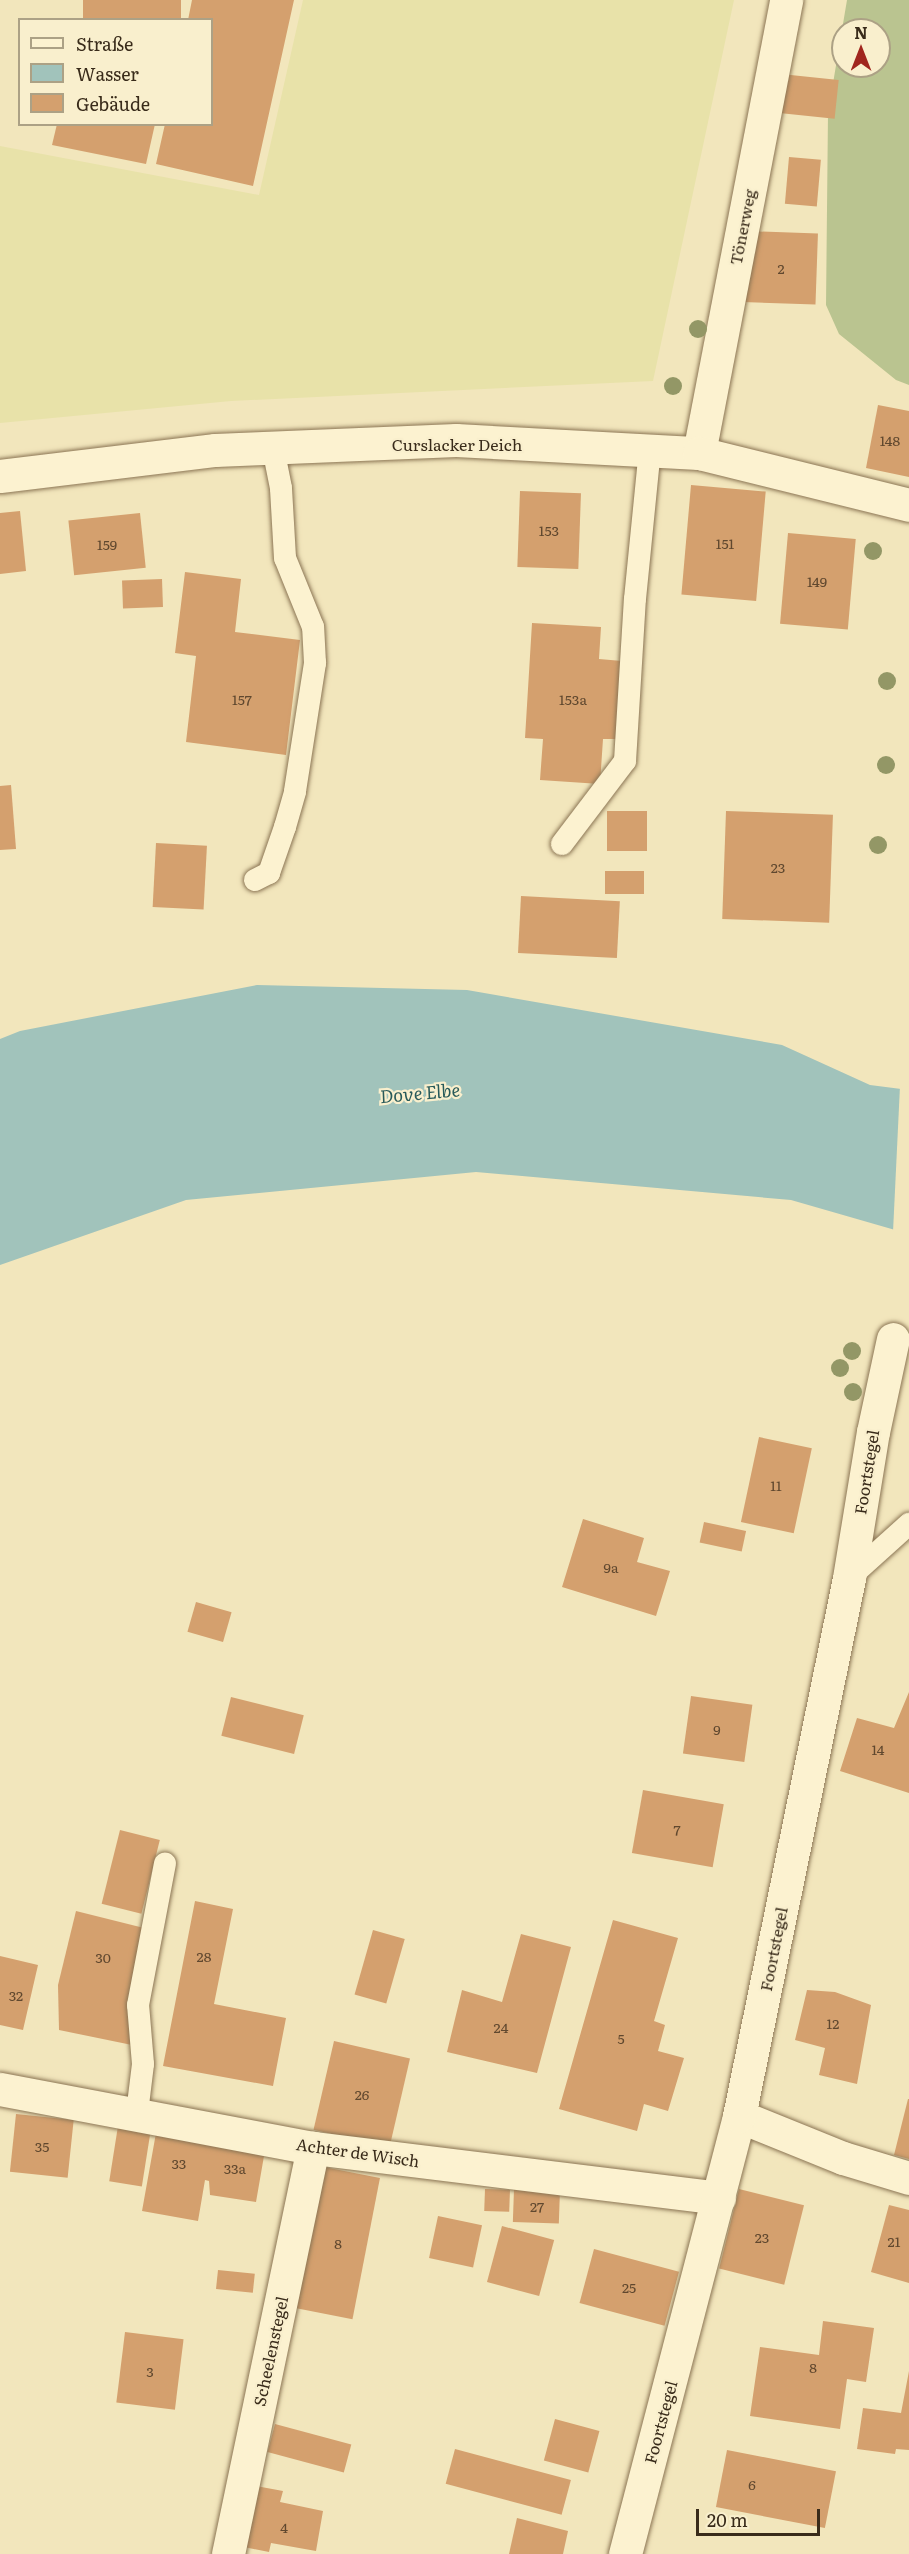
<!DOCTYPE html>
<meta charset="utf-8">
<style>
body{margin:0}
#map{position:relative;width:909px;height:2554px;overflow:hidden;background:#f2e6bc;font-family:Literata,serif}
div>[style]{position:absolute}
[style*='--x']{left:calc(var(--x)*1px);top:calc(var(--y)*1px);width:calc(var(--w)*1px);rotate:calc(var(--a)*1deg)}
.farmland>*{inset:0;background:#e8e2a9}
.cemetery>*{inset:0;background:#bac490}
.water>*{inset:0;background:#a1c3bb}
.pier>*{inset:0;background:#f2e6bc}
.building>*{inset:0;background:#d4a06e;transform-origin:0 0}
.roads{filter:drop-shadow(0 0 2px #8b7554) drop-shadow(0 0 2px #8b7554)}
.service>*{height:22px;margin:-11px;padding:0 11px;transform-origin:11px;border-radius:11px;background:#fcf2d0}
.minor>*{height:33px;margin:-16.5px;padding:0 16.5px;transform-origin:16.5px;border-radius:16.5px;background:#fcf2d0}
.trees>*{width:18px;height:18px;margin:-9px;border-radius:50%;background:#939766}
span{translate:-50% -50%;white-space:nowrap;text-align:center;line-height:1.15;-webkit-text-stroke:4.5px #f9efcd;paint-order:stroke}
.number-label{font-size:14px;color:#60482f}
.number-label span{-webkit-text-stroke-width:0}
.street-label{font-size:16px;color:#392b1a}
.water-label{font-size:18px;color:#285a5a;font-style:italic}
.legend{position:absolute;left:18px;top:18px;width:195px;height:108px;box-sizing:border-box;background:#f9efcd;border:2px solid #aca185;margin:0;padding:8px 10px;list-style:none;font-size:18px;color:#392b1a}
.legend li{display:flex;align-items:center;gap:12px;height:30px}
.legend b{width:30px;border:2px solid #aca185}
.north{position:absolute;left:831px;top:18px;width:60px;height:60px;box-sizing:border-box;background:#f9efcd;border:2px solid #aca185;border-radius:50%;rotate:0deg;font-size:16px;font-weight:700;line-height:24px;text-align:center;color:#392b1a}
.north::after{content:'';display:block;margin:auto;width:21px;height:27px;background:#a0261e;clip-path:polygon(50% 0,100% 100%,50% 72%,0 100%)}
.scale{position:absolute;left:696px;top:2509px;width:124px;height:27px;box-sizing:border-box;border:3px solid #392b1a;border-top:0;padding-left:8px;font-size:18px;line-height:21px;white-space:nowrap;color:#392b1a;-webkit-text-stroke:4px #f9efcd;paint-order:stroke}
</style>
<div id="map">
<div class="farmland">
<i style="clip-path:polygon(303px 0,734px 0,653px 381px,231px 401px,0 423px,0 146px,259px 195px)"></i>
</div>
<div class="cemetery">
<i style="clip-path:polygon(evenodd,847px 0,909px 0,909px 385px,896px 380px,839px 334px,826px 305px,828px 113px,847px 0,843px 30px,879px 30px,879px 66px,843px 66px,843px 30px)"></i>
</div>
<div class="water">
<i style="clip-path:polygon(257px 985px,467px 990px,782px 1045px,870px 1085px,909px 1090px,909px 1234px,791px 1200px,476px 1172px,186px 1200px,0 1265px,0 1039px,20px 1031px)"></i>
</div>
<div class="pier">
<i style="clip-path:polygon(900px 1086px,909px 1087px,909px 1237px,893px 1232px)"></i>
</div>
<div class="building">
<i style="left:83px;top:0;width:98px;height:20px"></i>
<i style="clip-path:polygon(192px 0,294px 0,253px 186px,156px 164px,165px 124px,212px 124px,212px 20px,188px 20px)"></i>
<i style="left:781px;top:74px;width:58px;height:39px;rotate:6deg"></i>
<i style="clip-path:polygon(57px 124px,155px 124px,146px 164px,52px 145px)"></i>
<i style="left:789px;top:157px;width:32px;height:47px;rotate:5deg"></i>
<i style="left:745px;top:231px;width:73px;height:71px;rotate:2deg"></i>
<i style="clip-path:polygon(878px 405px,909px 411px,909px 477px,866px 468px)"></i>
<i style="left:691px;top:485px;width:75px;height:110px;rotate:5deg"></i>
<i style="left:520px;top:491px;width:61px;height:76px;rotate:2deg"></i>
<i style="clip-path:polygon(20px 511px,26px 571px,0 574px,0 513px)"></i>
<i style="left:140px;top:513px;width:55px;height:72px;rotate:84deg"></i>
<i style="left:788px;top:533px;width:68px;height:91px;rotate:5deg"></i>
<i style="clip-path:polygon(185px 572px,241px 579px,235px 632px,300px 640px,286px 755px,186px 742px,196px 656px,175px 653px)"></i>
<i style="left:162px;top:579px;width:28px;height:40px;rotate:88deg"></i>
<i style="clip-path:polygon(532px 623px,601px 627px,599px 659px,622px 661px,617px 739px,603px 739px,600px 784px,540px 780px,543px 739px,525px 738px)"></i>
<i style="clip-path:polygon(11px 785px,16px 849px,0 850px,0 786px)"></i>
<i style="left:607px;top:811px;width:40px;height:40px"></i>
<i style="left:726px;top:811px;width:107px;height:108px;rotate:2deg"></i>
<i style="left:156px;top:843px;width:51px;height:64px;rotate:3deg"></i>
<i style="left:605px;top:871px;width:39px;height:23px"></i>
<i style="left:521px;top:896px;width:99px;height:57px;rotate:3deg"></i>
<i style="left:759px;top:1437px;width:54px;height:87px;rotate:12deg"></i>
<i style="clip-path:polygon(583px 1519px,644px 1538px,637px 1562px,670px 1571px,656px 1616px,562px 1587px)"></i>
<i style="left:704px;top:1522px;width:43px;height:21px;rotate:12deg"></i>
<i style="left:196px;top:1602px;width:37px;height:31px;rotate:16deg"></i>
<i style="clip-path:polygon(909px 1692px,909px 1793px,840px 1771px,857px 1718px,894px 1728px)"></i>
<i style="left:691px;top:1696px;width:62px;height:58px;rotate:8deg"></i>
<i style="left:231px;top:1697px;width:75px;height:40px;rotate:14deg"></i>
<i style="left:643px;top:1790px;width:82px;height:64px;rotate:10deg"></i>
<i style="left:120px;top:1830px;width:41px;height:76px;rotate:14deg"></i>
<i style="clip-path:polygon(195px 1901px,233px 1909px,214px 2004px,286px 2018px,273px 2086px,163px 2066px)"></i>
<i style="clip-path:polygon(76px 1911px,148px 1929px,132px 2045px,59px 2030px,58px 1985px)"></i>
<i style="clip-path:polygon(613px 1920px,678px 1938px,654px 2021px,665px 2025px,658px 2051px,684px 2058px,668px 2111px,644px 2104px,637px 2131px,559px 2109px)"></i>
<i style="left:373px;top:1930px;width:33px;height:67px;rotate:16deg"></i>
<i style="clip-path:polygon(521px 1934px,571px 1947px,537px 2073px,447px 2052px,462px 1990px,502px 2002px)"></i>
<i style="clip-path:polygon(0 1956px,38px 1965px,23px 2030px,0 2025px)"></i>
<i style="clip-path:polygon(807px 1990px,835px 1992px,871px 2005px,857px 2084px,819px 2075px,825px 2048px,795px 2040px)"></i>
<i style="left:334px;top:2041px;width:78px;height:91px;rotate:13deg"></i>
<i style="clip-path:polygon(908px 2099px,909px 2099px,909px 2159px,894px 2155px)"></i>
<i style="left:16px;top:2114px;width:58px;height:58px;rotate:6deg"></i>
<i style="left:118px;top:2126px;width:33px;height:56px;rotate:9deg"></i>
<i style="clip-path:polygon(156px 2133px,264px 2156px,256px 2202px,210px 2195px,209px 2181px,205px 2180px,198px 2221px,142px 2211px)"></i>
<i style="left:324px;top:2167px;width:57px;height:144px;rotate:11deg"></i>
<i style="left:485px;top:2189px;width:25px;height:22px;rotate:2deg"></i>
<i style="left:514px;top:2189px;width:46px;height:33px;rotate:2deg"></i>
<i style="left:739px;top:2189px;width:67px;height:82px;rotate:14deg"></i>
<i style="clip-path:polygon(889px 2205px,909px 2210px,909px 2283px,871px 2272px)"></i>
<i style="left:438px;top:2216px;width:45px;height:43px;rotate:12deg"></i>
<i style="left:502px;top:2226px;width:54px;height:58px;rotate:15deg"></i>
<i style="left:594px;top:2249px;width:88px;height:56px;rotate:15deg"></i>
<i style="left:218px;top:2270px;width:37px;height:19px;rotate:6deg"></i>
<i style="clip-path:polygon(823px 2321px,874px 2328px,866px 2382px,847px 2379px,840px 2429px,750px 2416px,760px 2347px,819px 2355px)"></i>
<i style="left:125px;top:2332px;width:59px;height:71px;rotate:7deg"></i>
<i style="clip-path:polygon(909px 2371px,909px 2450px,896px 2449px,895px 2454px,857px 2449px,863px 2408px,901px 2413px)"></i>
<i style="left:555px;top:2419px;width:46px;height:43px;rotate:15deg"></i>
<i style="left:275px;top:2424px;width:79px;height:29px;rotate:15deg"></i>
<i style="left:455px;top:2449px;width:120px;height:36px;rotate:15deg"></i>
<i style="left:727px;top:2450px;width:111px;height:58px;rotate:11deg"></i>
<i style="clip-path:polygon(256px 2486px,283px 2491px,280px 2502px,323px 2511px,316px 2551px,271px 2543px,269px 2552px,244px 2547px)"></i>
<i style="clip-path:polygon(517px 2518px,568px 2531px,563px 2554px,509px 2554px)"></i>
</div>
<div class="roads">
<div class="service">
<i style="--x:562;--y:844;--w:104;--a:-52.8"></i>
<i style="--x:625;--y:761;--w:162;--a:-86.5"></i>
<i style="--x:635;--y:599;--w:150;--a:-84.3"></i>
<i style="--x:255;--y:880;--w:16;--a:-27"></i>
<i style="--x:269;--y:873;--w:49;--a:-70.8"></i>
<i style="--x:285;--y:827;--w:37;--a:-74"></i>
<i style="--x:295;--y:791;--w:130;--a:-81.1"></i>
<i style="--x:315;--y:663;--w:36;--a:-93"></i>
<i style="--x:313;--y:627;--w:74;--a:-112.1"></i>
<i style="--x:285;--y:558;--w:70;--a:-93.3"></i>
<i style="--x:281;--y:488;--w:41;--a:-101.3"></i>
<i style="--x:849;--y:1578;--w:81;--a:-42"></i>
<i style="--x:137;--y:2113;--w:49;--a:-83"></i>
<i style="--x:143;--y:2064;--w:59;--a:-94.8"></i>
<i style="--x:138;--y:2005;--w:144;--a:-79.2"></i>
</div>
<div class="minor">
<i style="--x:699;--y:453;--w:461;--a:-79.1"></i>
<i style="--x:0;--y:476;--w:217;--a:-6.9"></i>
<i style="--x:215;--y:450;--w:241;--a:-2.4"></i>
<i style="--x:456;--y:440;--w:243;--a:3.1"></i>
<i style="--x:699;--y:453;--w:216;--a:13.9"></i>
<i style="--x:0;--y:2089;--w:319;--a:10.7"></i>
<i style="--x:313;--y:2148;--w:409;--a:7"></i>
<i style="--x:739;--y:2116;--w:112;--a:22"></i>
<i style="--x:843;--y:2158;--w:69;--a:16.9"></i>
<i style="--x:228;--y:2554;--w:415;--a:-78.2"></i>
<i style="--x:625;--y:2554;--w:453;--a:-75.4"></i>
<i style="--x:739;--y:2116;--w:549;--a:-78.44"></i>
<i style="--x:849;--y:1578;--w:148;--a:-80.7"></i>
<i style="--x:873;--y:1432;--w:95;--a:-77.9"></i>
</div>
</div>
<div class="trees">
<i style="left:698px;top:329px"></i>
<i style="left:673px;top:386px"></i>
<i style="left:873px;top:551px"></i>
<i style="left:887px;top:681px"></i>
<i style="left:886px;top:765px"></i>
<i style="left:878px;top:845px"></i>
<i style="left:852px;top:1351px"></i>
<i style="left:840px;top:1368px"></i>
<i style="left:853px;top:1392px"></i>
</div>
<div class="number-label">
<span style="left:781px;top:268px">2</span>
<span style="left:890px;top:440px">148</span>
<span style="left:549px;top:530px">153</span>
<span style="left:725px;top:543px">151</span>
<span style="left:107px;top:544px">159</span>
<span style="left:817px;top:581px">149</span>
<span style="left:242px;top:699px">157</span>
<span style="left:573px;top:699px">153a</span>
<span style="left:778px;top:867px">23</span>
<span style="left:776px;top:1485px">11</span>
<span style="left:611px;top:1567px">9a</span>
<span style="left:717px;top:1729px">9</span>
<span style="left:878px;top:1749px">14</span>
<span style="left:677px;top:1829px">7</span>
<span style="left:204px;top:1956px">28</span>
<span style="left:103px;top:1957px">30</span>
<span style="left:16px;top:1995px">32</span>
<span style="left:833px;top:2023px">12</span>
<span style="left:501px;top:2027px">24</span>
<span style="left:621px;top:2038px">5</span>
<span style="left:362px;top:2094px">26</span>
<span style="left:42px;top:2146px">35</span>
<span style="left:179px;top:2163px">33</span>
<span style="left:235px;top:2168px">33a</span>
<span style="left:537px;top:2206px">27</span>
<span style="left:762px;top:2237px">23</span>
<span style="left:894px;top:2241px">21</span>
<span style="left:338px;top:2243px">8</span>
<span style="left:629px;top:2287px">25</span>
<span style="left:813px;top:2367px">8</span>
<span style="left:150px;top:2371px">3</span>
<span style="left:752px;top:2484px">6</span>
<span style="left:284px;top:2527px">4</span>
</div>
<div class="street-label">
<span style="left:742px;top:227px;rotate:-79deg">Tönerweg</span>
<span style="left:457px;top:444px">Curslacker Deich</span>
<span style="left:866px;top:1472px;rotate:-81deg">Foortstegel</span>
<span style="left:773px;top:1949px;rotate:-79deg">Foortstegel</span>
<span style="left:358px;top:2152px;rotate:8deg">Achter de Wisch</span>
<span style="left:270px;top:2351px;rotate:-78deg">Scheelenstegel</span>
<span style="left:660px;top:2422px;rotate:-75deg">Foortstegel</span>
</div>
<div class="water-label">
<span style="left:420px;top:1093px;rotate:-5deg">Dove Elbe</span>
</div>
<ul class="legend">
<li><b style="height:8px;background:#fcf2d0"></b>Straße</li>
<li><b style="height:16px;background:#a1c3bb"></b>Wasser</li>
<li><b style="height:16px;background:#d4a06e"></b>Gebäude</li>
</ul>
<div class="north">N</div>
<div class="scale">20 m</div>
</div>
